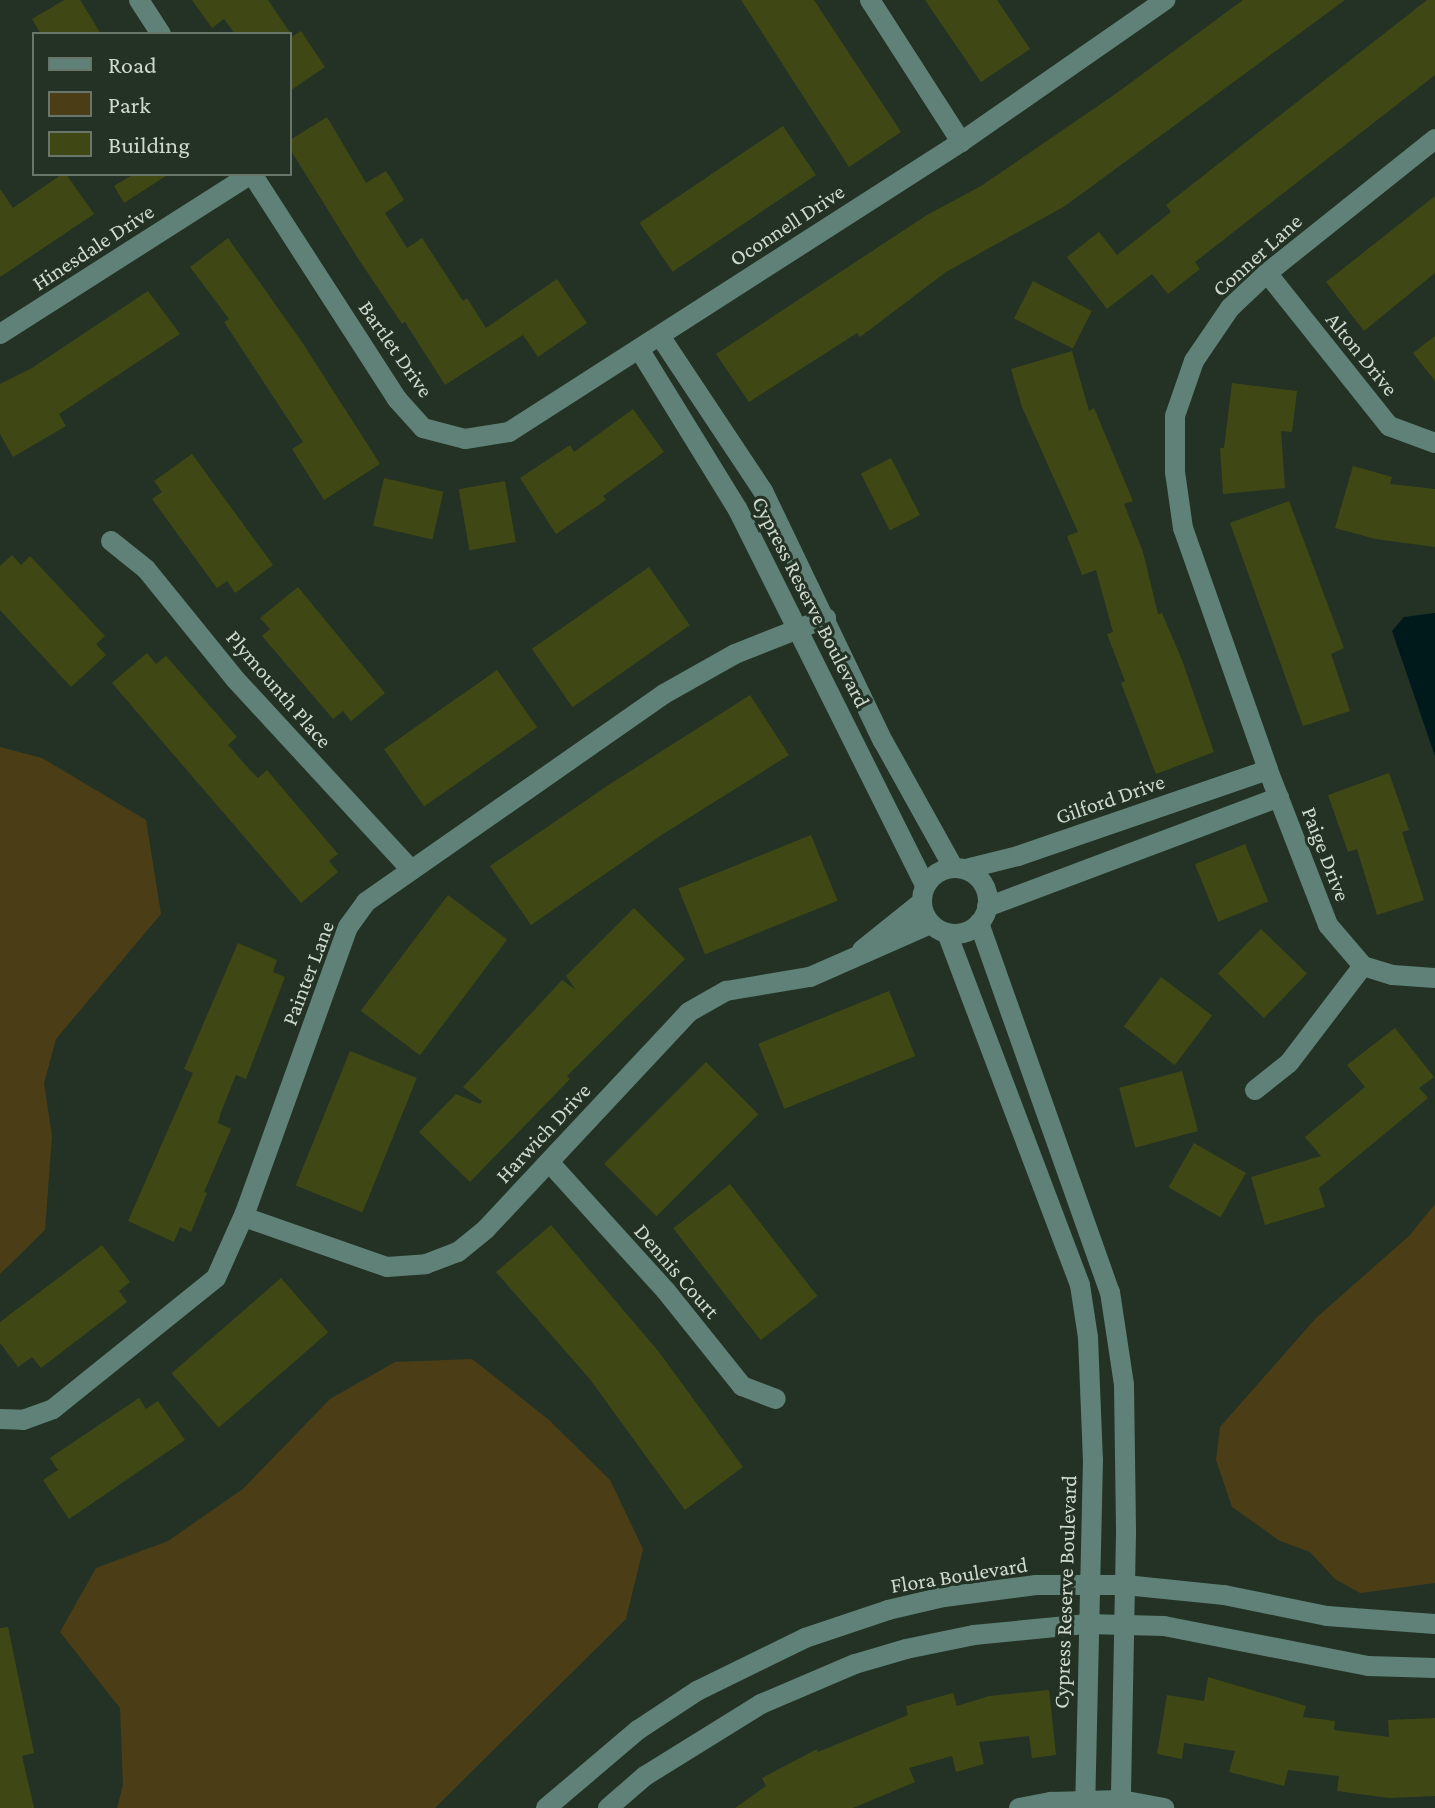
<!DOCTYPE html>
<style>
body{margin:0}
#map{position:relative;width:1435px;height:1808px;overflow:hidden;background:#233224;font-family:"Crimson Pro",serif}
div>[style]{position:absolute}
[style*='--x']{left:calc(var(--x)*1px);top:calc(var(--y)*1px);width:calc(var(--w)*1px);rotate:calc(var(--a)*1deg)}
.green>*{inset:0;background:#4b3e17}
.water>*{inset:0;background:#00191b}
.building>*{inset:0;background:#3f4814;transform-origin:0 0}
.minor>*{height:20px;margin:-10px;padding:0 10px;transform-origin:10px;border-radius:10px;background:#5f8177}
.minor>.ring{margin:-10px;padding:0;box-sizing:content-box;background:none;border:20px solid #5f8177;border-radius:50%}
span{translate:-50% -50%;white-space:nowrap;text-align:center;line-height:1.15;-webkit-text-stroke:6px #233224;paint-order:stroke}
.street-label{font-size:22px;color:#cfd9cf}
.legend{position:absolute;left:32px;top:32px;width:260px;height:144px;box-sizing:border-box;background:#233224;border:2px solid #687568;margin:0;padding:10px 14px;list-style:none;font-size:24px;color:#cfd9cf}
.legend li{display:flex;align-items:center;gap:16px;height:40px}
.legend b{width:40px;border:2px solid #687568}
</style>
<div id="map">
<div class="green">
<i style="clip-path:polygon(0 747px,42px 758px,146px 820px,161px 914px,56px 1039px,44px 1083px,52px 1136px,45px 1230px,0 1274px)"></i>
<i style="clip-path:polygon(1435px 1204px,1435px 1583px,1360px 1593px,1335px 1579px,1310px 1552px,1280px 1541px,1232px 1507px,1216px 1460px,1220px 1427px,1316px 1318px,1409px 1236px)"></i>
<i style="clip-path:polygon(472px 1359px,549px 1420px,610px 1480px,643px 1549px,626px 1619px,435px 1808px,117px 1808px,123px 1785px,120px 1708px,60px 1632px,96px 1568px,168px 1541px,243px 1489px,330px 1399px,395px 1362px)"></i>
</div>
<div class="water">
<i style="clip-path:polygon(1435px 613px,1435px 756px,1392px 631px,1404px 617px)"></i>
</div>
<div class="building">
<i style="clip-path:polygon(64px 0,80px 0,101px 34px,41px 34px,32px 19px)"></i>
<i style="clip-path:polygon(192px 0,268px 0,291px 34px,235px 34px,224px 19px,212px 28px)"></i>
<i style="clip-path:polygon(741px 0,814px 0,901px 132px,849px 167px)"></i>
<i style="clip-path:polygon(925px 0,997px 0,1030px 49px,981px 82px)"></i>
<i style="clip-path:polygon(1243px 0,1345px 0,1065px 206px,946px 272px,860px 337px,857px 333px,749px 402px,716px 354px,927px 215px,981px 186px,1114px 95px)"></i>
<i style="clip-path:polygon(1427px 0,1435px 0,1435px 75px,1195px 262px,1200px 269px,1168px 294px,1152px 274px,1107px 309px,1067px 257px,1099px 232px,1117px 255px,1171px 212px,1166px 205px)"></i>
<i style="clip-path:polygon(301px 31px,325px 67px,290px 91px,290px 38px)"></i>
<i style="clip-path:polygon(327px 117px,366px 183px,386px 171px,404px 200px,385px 213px,407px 248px,422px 238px,463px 301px,467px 298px,486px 328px,557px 279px,587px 323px,538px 357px,523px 335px,445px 385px,405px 322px,402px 324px,359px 260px,290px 149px,290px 140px)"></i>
<i style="left:783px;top:126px;width:59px;height:173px;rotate:56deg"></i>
<i style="clip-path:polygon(62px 174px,66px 174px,94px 214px,0 277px,0 189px,13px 208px)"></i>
<i style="clip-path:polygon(134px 174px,169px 174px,124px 203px,114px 186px)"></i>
<i style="clip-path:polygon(1435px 196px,1435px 273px,1364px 331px,1326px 282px)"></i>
<i style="clip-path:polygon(228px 238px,302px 342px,380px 464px,324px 500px,292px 449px,303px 442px,224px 322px,229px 319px,190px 267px)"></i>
<i style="left:1033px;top:281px;width:66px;height:42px;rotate:27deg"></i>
<i style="clip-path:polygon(148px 291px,180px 334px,59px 414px,66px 426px,13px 457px,0 434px,0 384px,32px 368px)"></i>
<i style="clip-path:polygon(1435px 336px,1435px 381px,1413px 353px)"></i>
<i style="clip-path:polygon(1072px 351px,1089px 411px,1094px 408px,1133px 501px,1124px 504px,1143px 552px,1158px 614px,1162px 613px,1182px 660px,1214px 752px,1156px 774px,1121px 683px,1125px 681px,1107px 634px,1113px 632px,1096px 570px,1082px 575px,1067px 536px,1078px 532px,1022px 407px,1011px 369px)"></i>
<i style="clip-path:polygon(1232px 383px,1297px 391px,1292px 432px,1281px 431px,1285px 488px,1223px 494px,1220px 448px,1224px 448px)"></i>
<i style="clip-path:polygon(633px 409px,664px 452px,603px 496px,606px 500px,556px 534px,520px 478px,570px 445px,574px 452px)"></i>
<i style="clip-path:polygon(192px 454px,273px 565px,235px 593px,227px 581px,217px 588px,152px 499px,162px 492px,154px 481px)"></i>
<i style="left:891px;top:458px;width:64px;height:34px;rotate:63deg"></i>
<i style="clip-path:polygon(1353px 466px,1392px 477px,1390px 484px,1435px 489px,1435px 547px,1375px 539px,1335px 528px)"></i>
<i style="left:384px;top:478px;width:61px;height:49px;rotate:13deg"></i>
<i style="left:505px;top:481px;width:62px;height:47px;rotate:80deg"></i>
<i style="clip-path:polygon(1289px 501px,1344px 648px,1331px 654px,1350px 711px,1303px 726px,1230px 523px)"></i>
<i style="clip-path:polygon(12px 555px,21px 565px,30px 556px,105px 636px,96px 644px,106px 655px,71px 687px,0 610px,0 566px)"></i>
<i style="left:649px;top:567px;width:71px;height:143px;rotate:55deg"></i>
<i style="clip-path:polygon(298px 587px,385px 693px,351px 721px,343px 711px,333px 719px,262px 636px,270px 629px,260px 618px)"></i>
<i style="clip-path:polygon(147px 653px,156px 664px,166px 656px,237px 737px,228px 745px,249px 769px,258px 778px,267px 770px,338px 854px,329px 861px,338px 872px,301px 903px,112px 683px)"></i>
<i style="left:497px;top:670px;width:70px;height:138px;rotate:55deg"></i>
<i style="clip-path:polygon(750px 695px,789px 755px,660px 836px,531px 925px,490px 866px,610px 784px)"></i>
<i style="clip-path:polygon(1389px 773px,1409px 830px,1402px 832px,1424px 900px,1377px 915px,1357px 849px,1348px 852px,1328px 795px)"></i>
<i style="left:811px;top:835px;width:71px;height:143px;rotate:68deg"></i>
<i style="left:1245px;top:844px;width:62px;height:54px;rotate:68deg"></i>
<i style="left:448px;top:895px;width:74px;height:145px;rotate:37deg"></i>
<i style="clip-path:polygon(634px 908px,685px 959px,567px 1076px,570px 1079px,470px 1182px,419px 1132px,456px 1094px,480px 1104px,482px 1101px,463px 1087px,562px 980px,576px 990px,566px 976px)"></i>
<i style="left:1261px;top:929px;width:64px;height:62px;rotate:44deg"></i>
<i style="clip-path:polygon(238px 943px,277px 960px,273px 972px,285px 977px,246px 1079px,236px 1075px,221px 1112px,218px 1123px,231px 1129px,204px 1192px,207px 1193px,191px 1232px,180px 1227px,174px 1242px,128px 1221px,193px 1073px,184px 1069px)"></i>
<i style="left:1161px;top:977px;width:64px;height:62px;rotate:37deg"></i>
<i style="left:889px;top:991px;width:70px;height:141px;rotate:68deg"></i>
<i style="clip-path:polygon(1395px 1028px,1434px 1077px,1419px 1088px,1428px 1098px,1319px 1188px,1325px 1207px,1265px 1225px,1251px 1177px,1321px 1156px,1305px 1137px,1365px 1087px,1347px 1065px)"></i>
<i style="left:350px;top:1051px;width:72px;height:145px;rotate:22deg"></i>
<i style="left:706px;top:1062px;width:74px;height:144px;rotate:45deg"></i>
<i style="left:1182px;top:1071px;width:62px;height:65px;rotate:75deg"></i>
<i style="left:1194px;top:1143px;width:60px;height:51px;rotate:30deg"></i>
<i style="left:730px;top:1184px;width:142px;height:72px;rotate:52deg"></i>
<i style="clip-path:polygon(551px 1225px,659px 1352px,743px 1467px,685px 1510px,589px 1378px,496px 1272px)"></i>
<i style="clip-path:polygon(102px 1245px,130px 1282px,119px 1291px,127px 1302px,41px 1368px,32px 1357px,18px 1367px,0 1343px,0 1322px)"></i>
<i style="left:281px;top:1278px;width:72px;height:145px;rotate:49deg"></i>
<i style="clip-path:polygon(139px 1398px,146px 1409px,158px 1401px,185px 1440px,69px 1519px,43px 1480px,58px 1470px,50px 1458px)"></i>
<i style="clip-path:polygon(8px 1627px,34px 1753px,22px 1756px,34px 1808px,0 1808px,0 1628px)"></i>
<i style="clip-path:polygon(1208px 1677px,1306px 1706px,1303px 1717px,1335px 1721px,1334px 1730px,1389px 1737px,1388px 1720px,1435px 1718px,1435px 1796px,1389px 1798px,1337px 1791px,1339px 1776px,1288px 1770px,1284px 1786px,1229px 1772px,1235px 1751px,1184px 1743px,1182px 1759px,1157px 1754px,1167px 1695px,1204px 1701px)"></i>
<i style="clip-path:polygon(1049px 1690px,1056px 1755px,1032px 1758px,1029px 1736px,979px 1742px,984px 1764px,956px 1772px,952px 1756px,909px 1768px,915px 1782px,853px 1808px,735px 1808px,766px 1786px,762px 1778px,817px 1749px,818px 1752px,908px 1715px,906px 1706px,953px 1693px,957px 1706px,989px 1696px)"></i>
</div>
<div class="minor">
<i style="--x:139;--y:0;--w:40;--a:57.1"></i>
<i style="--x:870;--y:0;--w:169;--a:57.3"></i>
<i style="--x:1435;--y:139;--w:215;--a:141.4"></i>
<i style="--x:1267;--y:273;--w:51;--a:136.6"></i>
<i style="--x:1230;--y:308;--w:64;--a:124.2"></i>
<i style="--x:1194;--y:361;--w:58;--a:109.1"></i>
<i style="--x:1175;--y:416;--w:56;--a:90"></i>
<i style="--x:1175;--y:472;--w:57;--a:81.9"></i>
<i style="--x:1183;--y:528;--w:256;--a:70.6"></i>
<i style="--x:1268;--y:770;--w:166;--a:68.8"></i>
<i style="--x:1328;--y:925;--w:54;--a:49.5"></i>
<i style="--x:1363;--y:966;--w:31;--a:17"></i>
<i style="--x:1393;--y:975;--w:42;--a:4.1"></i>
<i style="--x:252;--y:174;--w:268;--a:57.2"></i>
<i style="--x:397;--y:399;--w:39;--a:48"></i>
<i style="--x:423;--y:428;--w:43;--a:14.7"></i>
<i style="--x:465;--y:439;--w:45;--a:-9"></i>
<i style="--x:509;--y:432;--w:537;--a:-32.68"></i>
<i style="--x:961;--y:142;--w:249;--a:-34.8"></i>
<i style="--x:1267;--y:273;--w:196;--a:51.4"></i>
<i style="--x:1389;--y:426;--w:49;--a:20.3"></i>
<i style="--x:0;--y:334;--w:298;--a:-32.5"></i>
<i style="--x:660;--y:336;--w:186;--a:56.4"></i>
<i style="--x:763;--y:491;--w:277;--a:64.4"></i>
<i style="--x:883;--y:741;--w:144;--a:60.9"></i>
<i style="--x:639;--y:349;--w:187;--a:58.4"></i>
<i style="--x:737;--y:508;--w:421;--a:63.5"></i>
<i style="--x:111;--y:541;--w:45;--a:38.7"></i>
<i style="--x:146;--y:569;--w:141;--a:51"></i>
<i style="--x:235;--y:679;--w:260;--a:47.3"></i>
<i class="ring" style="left:922px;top:868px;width:46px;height:46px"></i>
<i style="--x:966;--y:869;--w:54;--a:-14"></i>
<i style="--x:1018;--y:856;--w:264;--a:-19"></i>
<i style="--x:987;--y:907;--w:312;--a:-20.6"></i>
<i style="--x:979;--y:923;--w:392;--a:70.5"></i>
<i style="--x:1110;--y:1292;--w:94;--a:81.4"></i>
<i style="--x:1124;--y:1385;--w:148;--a:89.2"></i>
<i style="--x:1126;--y:1533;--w:267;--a:91.1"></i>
<i style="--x:947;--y:933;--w:376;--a:69.3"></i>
<i style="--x:1080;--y:1285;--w:53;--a:81.3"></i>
<i style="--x:1088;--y:1337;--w:123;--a:87.7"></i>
<i style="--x:1093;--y:1460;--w:341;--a:91.3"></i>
<i style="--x:862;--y:950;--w:77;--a:-38.7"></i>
<i style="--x:1255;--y:1090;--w:43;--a:-38.5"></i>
<i style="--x:1289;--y:1063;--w:122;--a:-52.7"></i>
<i style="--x:549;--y:1162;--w:174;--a:47.8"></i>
<i style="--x:666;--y:1291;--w:122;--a:51.3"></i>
<i style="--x:742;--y:1386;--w:36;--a:21"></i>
<i style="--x:244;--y:1217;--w:151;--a:19.3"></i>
<i style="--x:387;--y:1267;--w:39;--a:-4"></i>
<i style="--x:426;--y:1264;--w:34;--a:-21"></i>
<i style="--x:458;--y:1252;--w:36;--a:-39"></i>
<i style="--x:486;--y:1229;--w:297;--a:-46.9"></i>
<i style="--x:689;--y:1012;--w:43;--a:-29.6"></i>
<i style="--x:726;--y:991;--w:85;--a:-9.5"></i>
<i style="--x:810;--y:977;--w:132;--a:-23.7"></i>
<i style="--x:0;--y:1419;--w:23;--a:2"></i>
<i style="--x:23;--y:1420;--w:32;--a:-20"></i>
<i style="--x:53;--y:1409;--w:209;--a:-38.8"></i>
<i style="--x:216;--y:1278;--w:71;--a:-66"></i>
<i style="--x:245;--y:1213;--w:304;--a:-70.2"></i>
<i style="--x:348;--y:927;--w:31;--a:-54"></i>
<i style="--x:366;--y:902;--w:363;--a:-34.9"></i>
<i style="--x:664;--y:694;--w:81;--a:-29.4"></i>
<i style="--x:735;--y:654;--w:98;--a:-21.6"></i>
<i style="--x:546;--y:1808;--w:121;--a:-40.3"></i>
<i style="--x:638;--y:1730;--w:71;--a:-33.5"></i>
<i style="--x:697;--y:1691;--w:120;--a:-26.1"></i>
<i style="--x:805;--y:1638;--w:88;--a:-18.6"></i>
<i style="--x:888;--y:1610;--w:57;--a:-13.1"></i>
<i style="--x:944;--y:1597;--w:93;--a:-7.4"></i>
<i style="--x:1036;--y:1585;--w:89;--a:0"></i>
<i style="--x:1125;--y:1585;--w:100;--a:5.8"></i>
<i style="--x:1224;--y:1595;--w:105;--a:11.5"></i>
<i style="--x:1327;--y:1616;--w:108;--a:4.2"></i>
<i style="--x:608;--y:1808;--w:49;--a:-40.9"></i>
<i style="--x:645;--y:1776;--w:137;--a:-31.8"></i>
<i style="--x:761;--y:1704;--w:102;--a:-23.1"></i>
<i style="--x:855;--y:1664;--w:53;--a:-16.4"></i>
<i style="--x:906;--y:1649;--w:69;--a:-11.6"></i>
<i style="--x:974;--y:1635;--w:114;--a:-5.6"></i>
<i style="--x:1087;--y:1624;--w:77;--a:1.5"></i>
<i style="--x:1164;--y:1626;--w:208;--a:11.1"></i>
<i style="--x:1368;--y:1666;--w:67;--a:1.7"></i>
<i style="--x:1019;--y:1808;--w:33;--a:-11"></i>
<i style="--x:1051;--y:1802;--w:70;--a:-1.6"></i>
<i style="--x:1121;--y:1800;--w:44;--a:10.5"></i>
</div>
<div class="street-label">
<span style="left:787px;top:225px;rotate:-33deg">Oconnell Drive</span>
<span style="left:93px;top:247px;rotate:-33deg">Hinesdale Drive</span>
<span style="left:1257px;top:255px;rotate:-42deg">Conner Lane</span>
<span style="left:396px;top:349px;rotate:55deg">Bartlet Drive</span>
<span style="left:1362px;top:354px;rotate:51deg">Alton Drive</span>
<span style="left:811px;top:602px;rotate:63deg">Cypress Reserve Boulevard</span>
<span style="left:279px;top:689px;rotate:49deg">Plymounth Place</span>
<span style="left:1110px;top:799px;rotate:-19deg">Gilford Drive</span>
<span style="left:1326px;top:854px;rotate:69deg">Paige Drive</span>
<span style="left:308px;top:973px;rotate:-69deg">Painter Lane</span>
<span style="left:543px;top:1133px;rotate:-47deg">Harwich Drive</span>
<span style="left:677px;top:1271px;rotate:49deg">Dennis Court</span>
<span style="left:959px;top:1575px;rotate:-9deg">Flora Boulevard</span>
<span style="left:1065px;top:1592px;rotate:-88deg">Cypress Reserve Boulevard</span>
</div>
<ul class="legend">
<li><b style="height:10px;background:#5f8177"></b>Road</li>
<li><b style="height:22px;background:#4b3e17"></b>Park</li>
<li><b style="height:22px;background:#3f4814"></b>Building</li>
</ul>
</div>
